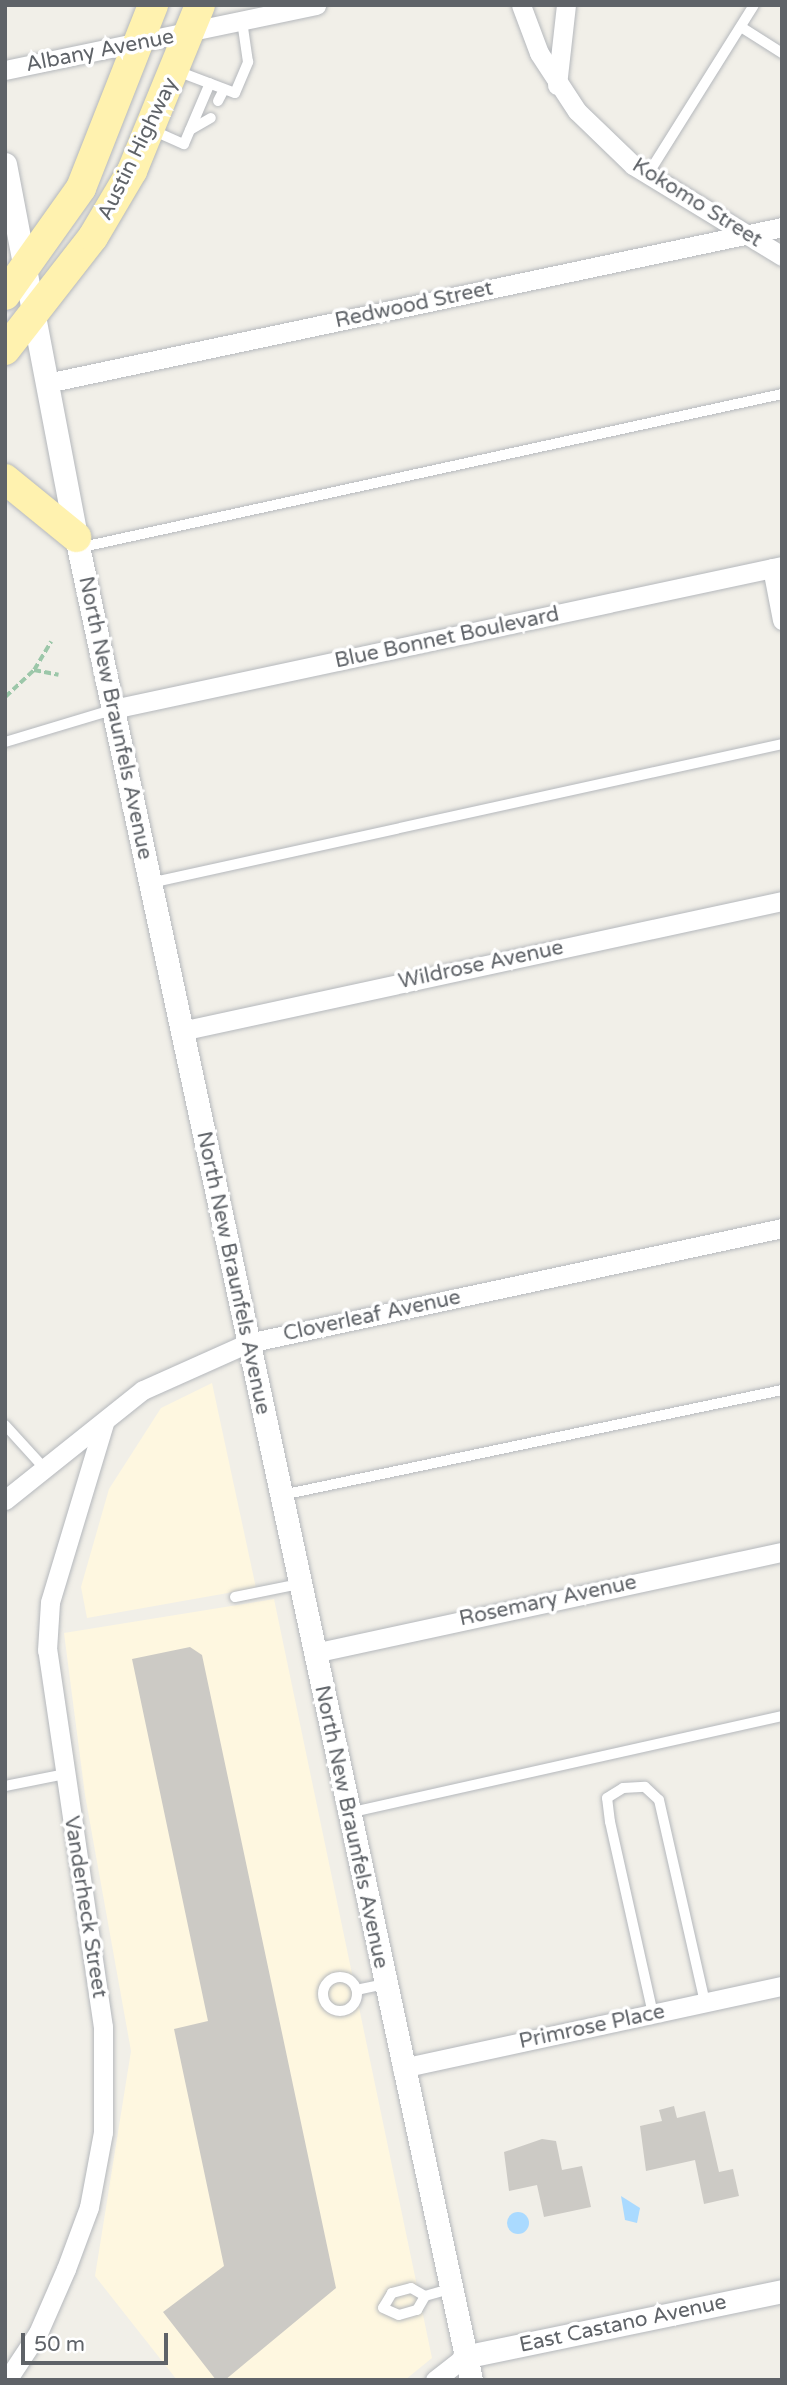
<!DOCTYPE html>
<style>
body{margin:0}
#map{position:relative;width:787px;height:2385px;overflow:hidden;background:#f1efe8;font-family:"Varela Round",sans-serif}
div>[style]{position:absolute}
[style*='--x']{left:calc(var(--x)*1px);top:calc(var(--y)*1px);width:calc(var(--w)*1px);rotate:calc(var(--a)*1deg)}
.commercial>*{inset:0;background:#fef7e0}
.water>*{inset:0;background:#aadaff}
.round{border-radius:50%}
.building>*{inset:0;background:#cccac5}
.path>*{height:3.5px;margin-top:-1.75px;transform-origin:0;background:repeating-linear-gradient(90deg,#9cc7a9 0 7px,transparent 0 10.5px)}
.roads{filter:drop-shadow(0 0 2px #b5b8bc) drop-shadow(0 0 2px #b5b8bc)}
.service>*{height:10px;margin:-5px;padding:0 5px;transform-origin:5px;border-radius:5px;background:#fff}
.service>.ring{margin:-5px;padding:0;box-sizing:content-box;background:none;border:10px solid #fff;border-radius:50%}
.minor>*{height:19px;margin:-9.5px;padding:0 9.5px;transform-origin:9.5px;border-radius:9.5px;background:#fff}
.tertiary>*{height:23px;margin:-11.5px;padding:0 11.5px;transform-origin:11.5px;border-radius:11.5px;background:#fff}
.primary>*{height:30px;margin:-15px;padding:0 15px;transform-origin:15px;border-radius:15px;background:#fff2af}
span{translate:-50% -50%;white-space:nowrap;text-align:center;line-height:1.15;-webkit-text-stroke:7px #fff;paint-order:stroke}
.street-label{font-size:21px;color:#5f6368}
.frame{position:absolute;inset:0;border:7px solid #5f6368;pointer-events:none}
.scale{position:absolute;left:21px;top:2333px;width:147px;height:32px;box-sizing:border-box;border:4px solid #5f6368;border-top:0;padding-left:9px;font-size:21px;line-height:24px;white-space:nowrap;color:#5f6368;-webkit-text-stroke:5px #fff;paint-order:stroke}
</style>
<div id="map">
<div class="commercial">
<i style="clip-path:polygon(212px 1383px,256px 1588px,87px 1618px,81px 1587px,109px 1489px,161px 1408px)"></i>
<i style="clip-path:polygon(274px 1599px,432px 2358px,405px 2380px,177px 2380px,95px 2276px,131px 2051px,85px 1795px,64px 1633px)"></i>
</div>
<div class="water">
<i style="clip-path:polygon(621px 2196px,640px 2208px,637px 2223px,625px 2220px)"></i>
<i class="round" style="left:507px;top:2212px;width:22px;height:22px"></i>
</div>
<div class="building">
<i style="clip-path:polygon(190px 1647px,202px 1655px,336px 2288px,225px 2380px,216px 2380px,163px 2312px,224px 2266px,174px 2029px,208px 2021px,132px 1659px)"></i>
<i style="clip-path:polygon(674px 2106px,677px 2118px,705px 2111px,719px 2172px,733px 2169px,739px 2196px,704px 2204px,695px 2160px,646px 2171px,640px 2126px,662px 2121px,659px 2110px)"></i>
<i style="clip-path:polygon(542px 2139px,556px 2141px,562px 2170px,582px 2166px,591px 2207px,544px 2217px,537px 2185px,509px 2191px,504px 2152px)"></i>
</div>
<div class="path">
<i style="--x:34;--y:670;--w:33;--a:-59"></i>
<i style="--x:5;--y:697;--w:40;--a:-43"></i>
<i style="--x:34;--y:670;--w:25;--a:11"></i>
</div>
<div class="roads">
<div class="service">
<i style="--x:741;--y:27;--w:49;--a:32.4"></i>
<i style="--x:177;--y:71;--w:62;--a:20.8"></i>
<i style="--x:235;--y:93;--w:34;--a:-67"></i>
<i style="--x:248;--y:62;--w:41;--a:-98.3"></i>
<i style="--x:218;--y:101;--w:13;--a:-63"></i>
<i style="--x:152;--y:130;--w:35;--a:24"></i>
<i style="--x:184;--y:144;--w:66;--a:-66.9"></i>
<i style="--x:190;--y:130;--w:24;--a:-30"></i>
<i style="--x:648;--y:174;--w:199;--a:-57.9"></i>
<i style="--x:78;--y:548;--w:721;--a:-12.34"></i>
<i style="--x:5;--y:742;--w:112;--a:-16.7"></i>
<i style="--x:150;--y:883;--w:647;--a:-12.4"></i>
<i style="--x:5;--y:1425;--w:61;--a:47.7"></i>
<i style="--x:282;--y:1495;--w:511;--a:-11.86"></i>
<i style="--x:235;--y:1597;--w:65;--a:-11.5"></i>
<i style="--x:5;--y:1786;--w:61;--a:-11.3"></i>
<i style="--x:348;--y:1813;--w:445;--a:-12.6"></i>
<i class="ring" style="left:323px;top:1977px;width:24px;height:24px"></i>
<i style="--x:361;--y:1989;--w:25;--a:-12"></i>
<i style="--x:653;--y:2014;--w:197;--a:-102.6"></i>
<i style="--x:610;--y:1822;--w:24;--a:-97"></i>
<i style="--x:607;--y:1798;--w:19;--a:-32"></i>
<i style="--x:623;--y:1788;--w:22;--a:-3"></i>
<i style="--x:645;--y:1787;--w:19;--a:43"></i>
<i style="--x:659;--y:1800;--w:208;--a:77.2"></i>
<i style="--x:425;--y:2296;--w:16;--a:-150"></i>
<i style="--x:411;--y:2288;--w:20;--a:165"></i>
<i style="--x:392;--y:2293;--w:17;--a:121"></i>
<i style="--x:383;--y:2308;--w:17;--a:24"></i>
<i style="--x:399;--y:2315;--w:19;--a:-16"></i>
<i style="--x:417;--y:2310;--w:16;--a:-60"></i>
<i style="--x:425;--y:2296;--w:26;--a:-16"></i>
</div>
<div class="minor">
<i style="--x:521;--y:5;--w:51;--a:69.4"></i>
<i style="--x:539;--y:53;--w:69;--a:56.8"></i>
<i style="--x:577;--y:111;--w:78;--a:44"></i>
<i style="--x:633;--y:165;--w:175;--a:31.4"></i>
<i style="--x:5;--y:70;--w:318;--a:-11.8"></i>
<i style="--x:557;--y:85;--w:81;--a:-83.6"></i>
<i style="--x:47;--y:383;--w:751;--a:-11.98"></i>
<i style="--x:772;--y:568;--w:53;--a:79.1"></i>
<i style="--x:113;--y:709;--w:684;--a:-12.07"></i>
<i style="--x:181;--y:1031;--w:615;--a:-12.21"></i>
<i style="--x:5;--y:1500;--w:176;--a:-38.6"></i>
<i style="--x:143;--y:1390;--w:115;--a:-24.1"></i>
<i style="--x:248;--y:1343;--w:546;--a:-12.15"></i>
<i style="--x:314;--y:1653;--w:479;--a:-12.2"></i>
<i style="--x:402;--y:2068;--w:389;--a:-12.2"></i>
<i style="--x:7;--y:2380;--w:56;--a:-56.6"></i>
<i style="--x:38;--y:2333;--w:70;--a:-66.4"></i>
<i style="--x:66;--y:2269;--w:66;--a:-69.6"></i>
<i style="--x:89;--y:2207;--w:76;--a:-79.4"></i>
<i style="--x:103;--y:2132;--w:105;--a:-90"></i>
<i style="--x:103;--y:2027;--w:381;--a:-98.4"></i>
<i style="--x:47;--y:1650;--w:48;--a:-86.4"></i>
<i style="--x:50;--y:1602;--w:187;--a:-73.2"></i>
<i style="--x:435;--y:2380;--w:37;--a:-38"></i>
</div>
<div class="tertiary">
<i style="--x:5;--y:164;--w:380;--a:79.2"></i>
<i style="--x:76;--y:537;--w:1885;--a:77.9"></i>
<i style="--x:464;--y:2357;--w:325;--a:-11.7"></i>
</div>
<div class="primary">
<i style="--x:5;--y:295;--w:131;--a:-54.6"></i>
<i style="--x:81;--y:188;--w:197;--a:-68.5"></i>
<i style="--x:5;--y:350;--w:143;--a:-52.1"></i>
<i style="--x:93;--y:237;--w:77;--a:-59.4"></i>
<i style="--x:132;--y:171;--w:179;--a:-67.7"></i>
<i style="--x:5;--y:479;--w:92;--a:39.2"></i>
</div>
</div>
<div class="street-label">
<span style="left:100px;top:51px;rotate:-11deg">Albany Avenue</span>
<span style="left:138px;top:149px;rotate:-64deg">Austin Highway</span>
<span style="left:697px;top:203px;rotate:32deg">Kokomo Street</span>
<span style="left:414px;top:305px;rotate:-12deg">Redwood Street</span>
<span style="left:447px;top:638px;rotate:-12deg">Blue Bonnet Boulevard</span>
<span style="left:115px;top:718px;rotate:78deg">North New Braunfels Avenue</span>
<span style="left:481px;top:965px;rotate:-12deg">Wildrose Avenue</span>
<span style="left:233px;top:1273px;rotate:78deg">North New Braunfels Avenue</span>
<span style="left:372px;top:1316px;rotate:-12deg">Cloverleaf Avenue</span>
<span style="left:548px;top:1601px;rotate:-12deg">Rosemary Avenue</span>
<span style="left:351px;top:1827px;rotate:78deg">North New Braunfels Avenue</span>
<span style="left:85px;top:1907px;rotate:81deg">Vanderheck Street</span>
<span style="left:592px;top:2027px;rotate:-12deg">Primrose Place</span>
<span style="left:623px;top:2324px;rotate:-12deg">East Castano Avenue</span>
</div>
<div class="frame"></div>
<div class="scale">50 m</div>
</div>
